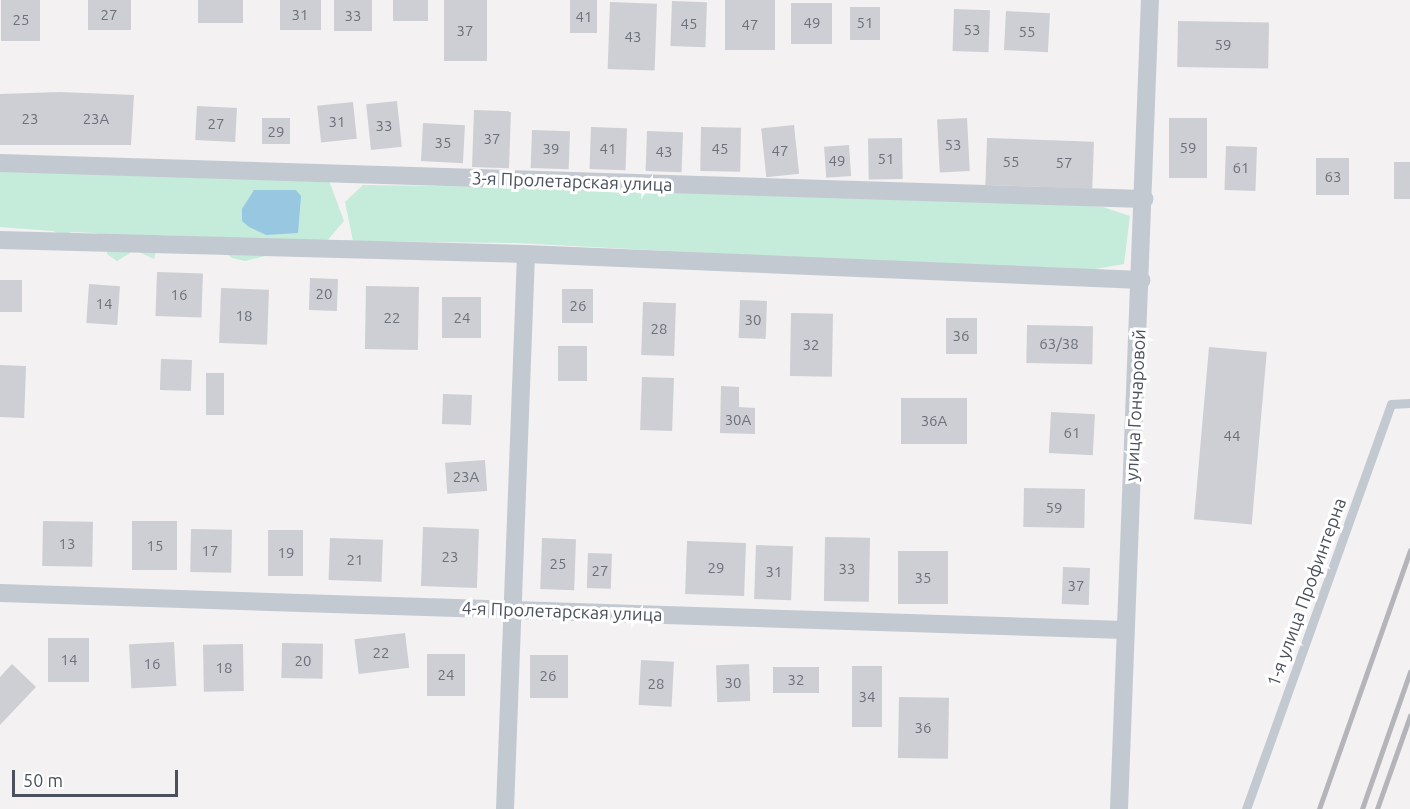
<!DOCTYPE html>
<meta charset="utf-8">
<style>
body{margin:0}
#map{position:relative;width:1410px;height:809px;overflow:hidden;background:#f3f1f1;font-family:Ubuntu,sans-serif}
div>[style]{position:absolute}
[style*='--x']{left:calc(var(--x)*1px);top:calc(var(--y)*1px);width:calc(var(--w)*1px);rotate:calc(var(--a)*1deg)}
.green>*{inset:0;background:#c5ebda}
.water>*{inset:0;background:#98c7e2}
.building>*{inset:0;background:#cecfd4;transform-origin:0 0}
.service>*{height:9px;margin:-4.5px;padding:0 4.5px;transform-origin:4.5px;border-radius:4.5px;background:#c3c9d1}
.minor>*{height:18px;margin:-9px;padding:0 9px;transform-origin:9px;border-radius:9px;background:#c3c9d1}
.rail>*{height:4.5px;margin:-2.25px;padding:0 2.25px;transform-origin:2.25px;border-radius:2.25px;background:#b4b5ba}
span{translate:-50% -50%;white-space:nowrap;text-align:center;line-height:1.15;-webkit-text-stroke:6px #fff;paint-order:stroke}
.number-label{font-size:15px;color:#6c707a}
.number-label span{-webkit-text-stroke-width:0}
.street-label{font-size:18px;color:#4b515c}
.scale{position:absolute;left:12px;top:770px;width:166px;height:27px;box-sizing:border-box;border:3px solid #4b515c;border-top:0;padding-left:8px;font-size:18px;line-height:21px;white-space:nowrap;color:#4b515c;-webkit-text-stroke:4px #fff;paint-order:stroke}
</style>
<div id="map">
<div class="green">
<i style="clip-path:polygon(0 169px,328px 178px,344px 221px,327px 241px,245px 261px,232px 258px,205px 237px,159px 235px,154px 259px,135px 250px,117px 261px,107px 254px,109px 237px,95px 233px,71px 232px,64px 236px,53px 231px,0 227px)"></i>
<i style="clip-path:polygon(363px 185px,710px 190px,1048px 202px,1103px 207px,1130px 216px,1124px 264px,1078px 272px,514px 243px,353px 241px,345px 202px)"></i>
</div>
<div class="water">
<i style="clip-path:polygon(254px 190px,296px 190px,301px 196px,298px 233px,266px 235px,249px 227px,242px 221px,242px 209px)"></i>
</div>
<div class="building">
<i style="left:1px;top:0;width:39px;height:41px"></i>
<i style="left:88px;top:0;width:43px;height:30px"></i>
<i style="left:198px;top:0;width:45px;height:23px"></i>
<i style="left:280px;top:0;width:41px;height:30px"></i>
<i style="left:334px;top:0;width:38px;height:31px"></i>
<i style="left:393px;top:0;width:35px;height:21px"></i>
<i style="left:444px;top:0;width:43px;height:61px"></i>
<i style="left:570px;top:0;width:27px;height:33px"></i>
<i style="left:725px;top:0;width:50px;height:50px"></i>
<i style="left:672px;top:1px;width:35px;height:45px;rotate:2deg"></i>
<i style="left:610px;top:2px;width:47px;height:67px;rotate:2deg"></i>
<i style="left:791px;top:3px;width:41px;height:41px"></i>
<i style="left:850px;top:7px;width:30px;height:33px"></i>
<i style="left:954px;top:9px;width:36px;height:42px;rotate:2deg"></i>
<i style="left:1006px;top:11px;width:44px;height:39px;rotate:3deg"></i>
<i style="left:1178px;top:21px;width:91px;height:46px;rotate:1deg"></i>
<i style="clip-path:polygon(60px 92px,134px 95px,131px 145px,0 145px,0 94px)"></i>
<i style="left:397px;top:101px;width:46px;height:31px;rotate:84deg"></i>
<i style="left:353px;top:102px;width:37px;height:36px;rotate:84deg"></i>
<i style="left:197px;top:106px;width:40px;height:34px;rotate:3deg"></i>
<i style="left:474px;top:110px;width:37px;height:57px;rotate:2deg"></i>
<i style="left:290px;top:118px;width:26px;height:28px;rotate:90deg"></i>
<i style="left:967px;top:118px;width:53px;height:30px;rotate:87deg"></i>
<i style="left:1169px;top:118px;width:38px;height:60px"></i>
<i style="left:423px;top:123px;width:42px;height:38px;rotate:3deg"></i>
<i style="left:794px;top:125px;width:49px;height:33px;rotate:84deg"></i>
<i style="left:591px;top:127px;width:36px;height:42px;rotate:2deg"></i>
<i style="left:701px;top:127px;width:40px;height:44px;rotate:1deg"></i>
<i style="left:532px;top:130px;width:38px;height:38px;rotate:2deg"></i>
<i style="left:647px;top:131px;width:36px;height:40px;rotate:2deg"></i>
<i style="left:902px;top:138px;width:41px;height:34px;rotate:89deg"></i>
<i style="left:987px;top:138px;width:107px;height:47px;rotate:2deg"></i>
<i style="left:849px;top:145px;width:31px;height:25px;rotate:86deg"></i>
<i style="left:1226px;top:146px;width:31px;height:44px;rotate:2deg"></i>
<i style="left:1316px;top:158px;width:33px;height:37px"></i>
<i style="left:1394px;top:162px;width:16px;height:37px"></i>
<i style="left:157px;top:272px;width:46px;height:44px;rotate:2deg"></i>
<i style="left:310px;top:278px;width:28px;height:32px;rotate:2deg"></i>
<i style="left:0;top:280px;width:22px;height:32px"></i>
<i style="left:89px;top:284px;width:31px;height:39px;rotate:4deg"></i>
<i style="left:366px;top:286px;width:53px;height:63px;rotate:1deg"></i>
<i style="left:221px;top:288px;width:48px;height:55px;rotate:2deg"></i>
<i style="left:562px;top:289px;width:31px;height:34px"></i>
<i style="left:442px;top:297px;width:39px;height:41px"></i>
<i style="left:740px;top:300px;width:27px;height:38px;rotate:2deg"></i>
<i style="left:643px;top:302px;width:33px;height:53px;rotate:2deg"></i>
<i style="left:791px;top:313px;width:42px;height:63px;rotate:1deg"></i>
<i style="left:946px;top:318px;width:31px;height:36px"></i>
<i style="left:1027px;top:325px;width:66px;height:38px;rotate:1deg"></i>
<i style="left:558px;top:346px;width:29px;height:35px"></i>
<i style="left:1209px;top:347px;width:58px;height:173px;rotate:5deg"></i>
<i style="left:161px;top:359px;width:31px;height:31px;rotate:2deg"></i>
<i style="left:0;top:365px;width:26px;height:52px;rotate:2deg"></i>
<i style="left:206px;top:373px;width:18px;height:42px"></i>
<i style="left:642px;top:377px;width:32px;height:53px;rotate:2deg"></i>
<i style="clip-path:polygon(721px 386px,739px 387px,739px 407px,755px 408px,755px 434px,720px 433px)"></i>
<i style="left:443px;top:394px;width:29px;height:30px;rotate:2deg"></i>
<i style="left:901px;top:398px;width:66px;height:46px"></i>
<i style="left:1051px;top:412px;width:44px;height:41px;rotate:3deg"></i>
<i style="left:485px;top:460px;width:31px;height:40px;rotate:86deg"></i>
<i style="left:1024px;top:488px;width:61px;height:39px;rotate:1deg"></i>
<i style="left:43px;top:521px;width:50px;height:45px;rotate:1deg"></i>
<i style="left:132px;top:521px;width:45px;height:49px"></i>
<i style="left:423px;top:527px;width:56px;height:59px;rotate:2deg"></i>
<i style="left:191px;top:529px;width:41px;height:43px;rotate:1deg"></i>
<i style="left:268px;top:530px;width:35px;height:46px"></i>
<i style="left:825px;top:537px;width:45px;height:64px;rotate:1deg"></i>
<i style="left:330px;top:538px;width:53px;height:42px;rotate:2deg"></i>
<i style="left:542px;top:538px;width:34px;height:51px;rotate:2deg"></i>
<i style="left:687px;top:541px;width:59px;height:53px;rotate:2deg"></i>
<i style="left:756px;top:545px;width:37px;height:54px;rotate:2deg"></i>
<i style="left:898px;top:551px;width:50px;height:53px"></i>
<i style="left:588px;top:553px;width:24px;height:35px;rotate:2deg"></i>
<i style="left:1063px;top:567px;width:27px;height:37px;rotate:2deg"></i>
<i style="left:405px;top:633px;width:35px;height:51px;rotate:83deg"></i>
<i style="left:48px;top:638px;width:41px;height:44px"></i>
<i style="left:174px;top:642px;width:44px;height:45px;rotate:87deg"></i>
<i style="left:282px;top:643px;width:41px;height:35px;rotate:1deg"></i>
<i style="left:243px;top:644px;width:47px;height:40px;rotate:89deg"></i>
<i style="left:427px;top:654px;width:38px;height:42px"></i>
<i style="left:530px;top:655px;width:38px;height:43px"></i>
<i style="left:641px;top:660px;width:33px;height:45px;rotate:3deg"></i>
<i style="clip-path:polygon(12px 664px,36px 687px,0 725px,0 677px)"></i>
<i style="left:749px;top:664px;width:37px;height:33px;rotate:88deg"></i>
<i style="left:852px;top:666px;width:30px;height:61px"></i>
<i style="left:773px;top:667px;width:46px;height:26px"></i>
<i style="left:899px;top:697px;width:50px;height:61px;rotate:1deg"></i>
</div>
<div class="service">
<i style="--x:1246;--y:809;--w:430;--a:-70.3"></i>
<i style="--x:1391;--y:404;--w:19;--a:-3"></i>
</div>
<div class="minor">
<i style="--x:0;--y:163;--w:1145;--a:1.8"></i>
<i style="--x:0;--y:240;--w:526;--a:1.52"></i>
<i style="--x:526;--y:254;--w:616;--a:2.42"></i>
<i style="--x:0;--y:593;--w:1125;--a:1.89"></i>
<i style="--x:505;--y:809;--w:555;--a:-87.83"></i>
<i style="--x:1119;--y:809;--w:810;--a:-87.81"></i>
</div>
<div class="rail">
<i style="--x:1319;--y:809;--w:274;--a:-70.6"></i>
<i style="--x:1362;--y:809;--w:145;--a:-70.7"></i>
<i style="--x:1377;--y:809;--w:99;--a:-70.5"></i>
</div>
<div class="number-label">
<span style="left:109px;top:15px">27</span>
<span style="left:300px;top:15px">31</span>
<span style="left:353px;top:16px">33</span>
<span style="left:584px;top:17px">41</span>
<span style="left:21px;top:20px">25</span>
<span style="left:812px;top:23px">49</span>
<span style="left:865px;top:23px">51</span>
<span style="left:689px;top:24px">45</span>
<span style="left:750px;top:25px">47</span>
<span style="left:972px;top:30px">53</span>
<span style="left:465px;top:31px">37</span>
<span style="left:1027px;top:32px">55</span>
<span style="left:633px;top:37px">43</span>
<span style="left:1223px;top:45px">59</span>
<span style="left:30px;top:119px">23</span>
<span style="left:96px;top:119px">23А</span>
<span style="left:337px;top:122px">31</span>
<span style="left:216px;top:124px">27</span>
<span style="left:384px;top:126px">33</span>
<span style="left:276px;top:132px">29</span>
<span style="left:492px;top:139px">37</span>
<span style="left:443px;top:143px">35</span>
<span style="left:953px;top:145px">53</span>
<span style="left:1188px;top:148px">59</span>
<span style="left:551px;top:149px">39</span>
<span style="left:608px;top:149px">41</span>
<span style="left:720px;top:149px">45</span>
<span style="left:780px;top:151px">47</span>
<span style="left:664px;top:152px">43</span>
<span style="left:886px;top:159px">51</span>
<span style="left:837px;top:161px">49</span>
<span style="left:1011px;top:162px">55</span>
<span style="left:1064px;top:163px">57</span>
<span style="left:1241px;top:168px">61</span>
<span style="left:1333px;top:177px">63</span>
<span style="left:324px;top:294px">20</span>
<span style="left:179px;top:295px">16</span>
<span style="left:104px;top:304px">14</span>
<span style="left:578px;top:306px">26</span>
<span style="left:244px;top:316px">18</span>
<span style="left:392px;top:318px">22</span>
<span style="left:462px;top:318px">24</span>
<span style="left:753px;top:320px">30</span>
<span style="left:659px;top:329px">28</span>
<span style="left:961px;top:336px">36</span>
<span style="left:1059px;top:344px">63/38</span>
<span style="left:811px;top:345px">32</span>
<span style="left:738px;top:420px">30А</span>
<span style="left:934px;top:421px">36А</span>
<span style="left:1072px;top:433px">61</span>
<span style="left:1232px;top:436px">44</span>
<span style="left:466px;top:477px">23А</span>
<span style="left:1054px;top:508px">59</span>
<span style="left:67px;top:544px">13</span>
<span style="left:155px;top:546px">15</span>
<span style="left:210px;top:551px">17</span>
<span style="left:286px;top:553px">19</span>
<span style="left:450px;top:557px">23</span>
<span style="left:355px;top:560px">21</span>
<span style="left:558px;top:564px">25</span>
<span style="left:716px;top:568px">29</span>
<span style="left:847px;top:569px">33</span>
<span style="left:600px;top:571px">27</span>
<span style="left:774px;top:572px">31</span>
<span style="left:923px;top:578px">35</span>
<span style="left:1076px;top:586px">37</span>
<span style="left:381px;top:653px">22</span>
<span style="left:69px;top:660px">14</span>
<span style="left:303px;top:661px">20</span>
<span style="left:152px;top:664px">16</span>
<span style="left:224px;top:668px">18</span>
<span style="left:446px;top:675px">24</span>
<span style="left:548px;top:676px">26</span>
<span style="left:796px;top:680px">32</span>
<span style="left:733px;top:683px">30</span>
<span style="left:656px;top:684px">28</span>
<span style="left:867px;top:697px">34</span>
<span style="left:923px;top:728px">36</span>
</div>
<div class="street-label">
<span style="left:572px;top:181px;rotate:2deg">3-я Пролетарская улица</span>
<span style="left:1135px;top:405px;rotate:-87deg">улица Гончаровой</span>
<span style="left:1306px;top:592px;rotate:-70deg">1-я улица Профинтерна</span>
<span style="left:562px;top:611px;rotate:2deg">4-я Пролетарская улица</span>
</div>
<div class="scale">50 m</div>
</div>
